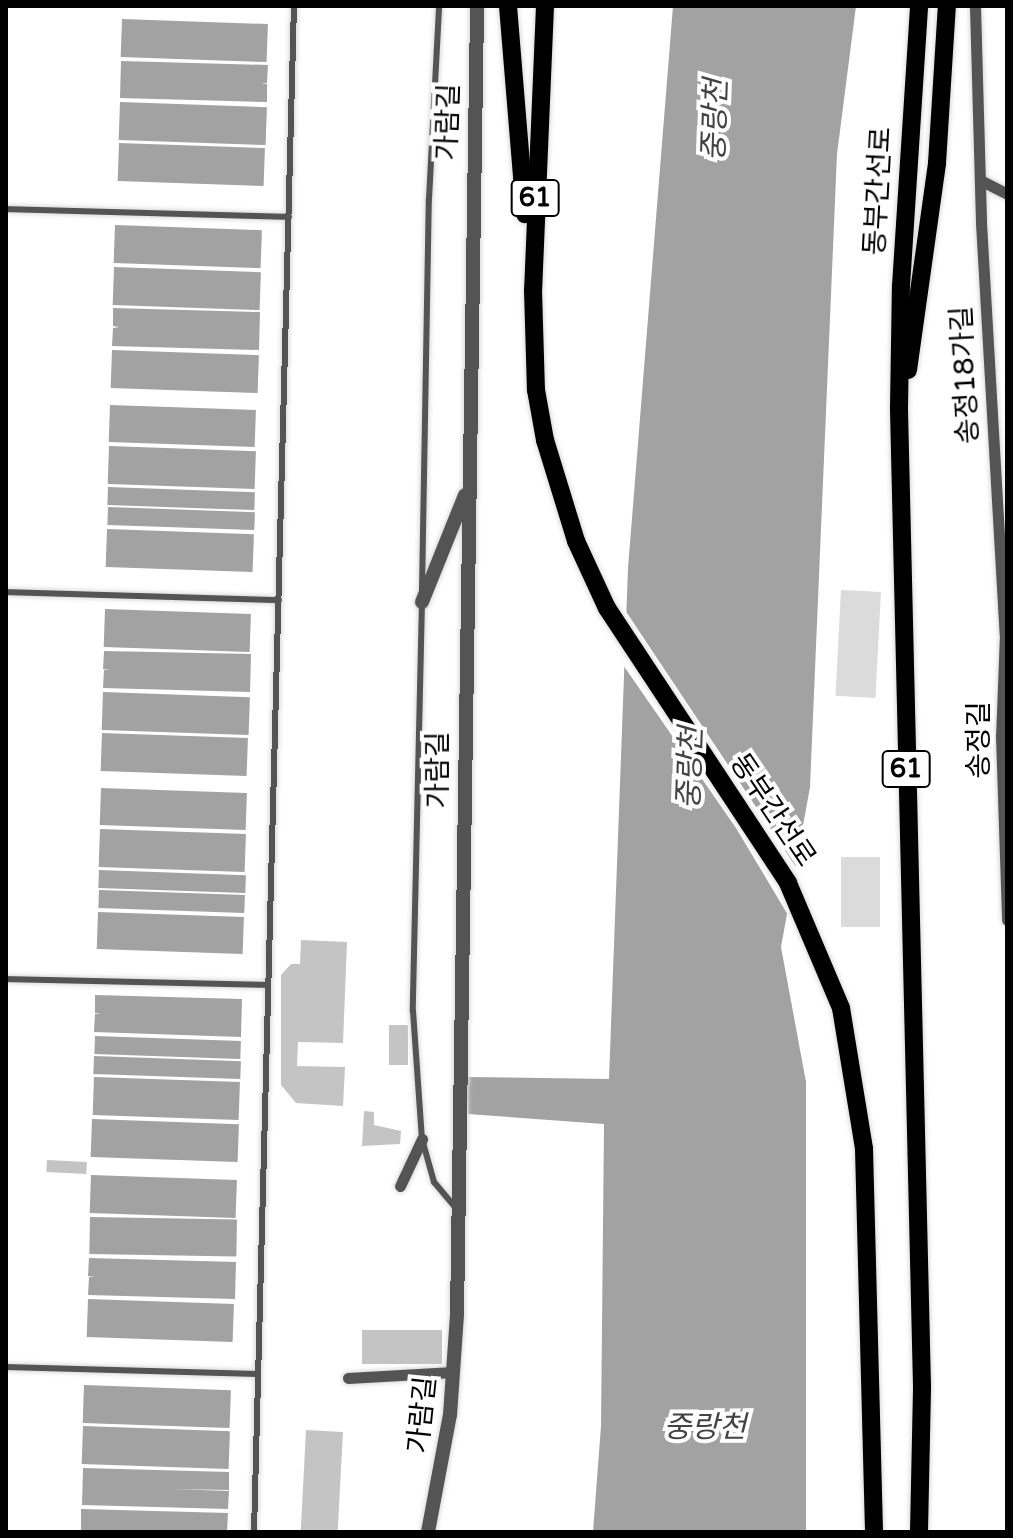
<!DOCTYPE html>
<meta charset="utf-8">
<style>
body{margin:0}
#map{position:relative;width:1013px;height:1538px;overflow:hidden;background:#fff;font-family:"Varela Round","Noto Sans KR",sans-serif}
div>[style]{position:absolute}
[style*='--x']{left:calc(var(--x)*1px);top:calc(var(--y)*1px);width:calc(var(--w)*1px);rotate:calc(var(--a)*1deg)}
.green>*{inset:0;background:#dbdbdb;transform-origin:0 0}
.water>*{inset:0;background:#a2a2a2;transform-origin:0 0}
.pier>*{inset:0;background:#fff}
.building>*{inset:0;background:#c4c4c4;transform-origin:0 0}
.roads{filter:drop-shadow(0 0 2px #dbdbdb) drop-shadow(0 0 2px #dbdbdb)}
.service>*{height:6px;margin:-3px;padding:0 3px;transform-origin:3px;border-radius:3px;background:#545454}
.minor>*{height:11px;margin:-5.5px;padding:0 5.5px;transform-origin:5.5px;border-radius:5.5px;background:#545454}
.tertiary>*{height:14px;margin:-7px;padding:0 7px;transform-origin:7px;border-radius:7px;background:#545454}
.trunk>*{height:18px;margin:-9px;padding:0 9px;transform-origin:9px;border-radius:9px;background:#000}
span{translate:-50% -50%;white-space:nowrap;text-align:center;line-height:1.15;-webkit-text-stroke:8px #fff;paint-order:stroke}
.shield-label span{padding:2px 6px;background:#fff;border:2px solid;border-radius:6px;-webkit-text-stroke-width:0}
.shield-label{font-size:26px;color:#000;font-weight:700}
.street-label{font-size:28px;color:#000}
.water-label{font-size:30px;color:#434343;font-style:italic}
.frame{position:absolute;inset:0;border:8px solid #000;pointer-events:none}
</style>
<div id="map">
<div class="green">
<i style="left:841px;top:590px;width:40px;height:106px;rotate:3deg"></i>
<i style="left:841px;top:857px;width:39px;height:70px"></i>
</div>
<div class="water">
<i style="clip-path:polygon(673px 6px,856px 6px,837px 154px,810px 787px,781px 947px,806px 1082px,806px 1532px,593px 1532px,601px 1426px,604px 1124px,468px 1114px,466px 1077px,609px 1079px,628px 568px)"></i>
<i style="left:122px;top:19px;width:146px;height:38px;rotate:2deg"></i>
<i style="clip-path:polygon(121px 61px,268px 65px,267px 83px,261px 83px,267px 84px,267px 102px,120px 98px)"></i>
<i style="left:120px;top:102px;width:147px;height:38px;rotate:2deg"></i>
<i style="left:119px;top:143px;width:146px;height:38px;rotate:2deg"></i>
<i style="left:115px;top:225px;width:147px;height:38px;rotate:2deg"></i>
<i style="left:114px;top:267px;width:147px;height:38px;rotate:2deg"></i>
<i style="clip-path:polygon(113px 308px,260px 312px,259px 350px,112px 346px,113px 328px,119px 327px,113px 326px)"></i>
<i style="left:112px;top:350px;width:147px;height:38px;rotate:2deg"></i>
<i style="left:110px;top:405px;width:146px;height:37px;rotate:2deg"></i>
<i style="left:109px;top:446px;width:147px;height:38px;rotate:2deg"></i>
<i style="left:108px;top:487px;width:147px;height:18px;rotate:2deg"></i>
<i style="left:108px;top:507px;width:147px;height:18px;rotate:2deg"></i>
<i style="left:107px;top:529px;width:147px;height:38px;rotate:2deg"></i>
<i style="left:105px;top:609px;width:146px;height:38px;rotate:2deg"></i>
<i style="clip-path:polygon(104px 651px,251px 654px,250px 692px,103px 688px,104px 670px,110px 670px,103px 669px)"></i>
<i style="left:103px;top:692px;width:147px;height:38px;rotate:2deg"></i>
<i style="left:102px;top:733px;width:146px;height:38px;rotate:2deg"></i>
<i style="left:101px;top:788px;width:146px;height:37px;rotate:2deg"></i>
<i style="left:100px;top:829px;width:146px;height:38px;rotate:2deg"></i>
<i style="left:99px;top:870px;width:147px;height:18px;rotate:2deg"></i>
<i style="left:99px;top:890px;width:146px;height:18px;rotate:2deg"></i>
<i style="left:98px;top:912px;width:146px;height:37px;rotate:2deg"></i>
<i style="clip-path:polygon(95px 995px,242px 999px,241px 1037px,94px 1032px,95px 1014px,101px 1014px,95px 1013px)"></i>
<i style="left:95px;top:1036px;width:146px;height:18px;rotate:2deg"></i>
<i style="left:94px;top:1056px;width:147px;height:18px;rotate:2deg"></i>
<i style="left:94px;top:1077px;width:146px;height:38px;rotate:2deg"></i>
<i style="left:92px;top:1119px;width:147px;height:38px;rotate:2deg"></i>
<i style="left:91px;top:1175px;width:146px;height:38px;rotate:2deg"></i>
<i style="left:90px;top:1217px;width:147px;height:37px;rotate:1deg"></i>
<i style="clip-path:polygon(89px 1258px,236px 1262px,235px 1299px,88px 1295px,89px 1277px,95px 1277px,88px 1276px)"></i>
<i style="left:88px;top:1299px;width:146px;height:38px;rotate:2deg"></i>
<i style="left:84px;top:1385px;width:147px;height:38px;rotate:2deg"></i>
<i style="left:83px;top:1426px;width:147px;height:38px;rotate:2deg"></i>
<i style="clip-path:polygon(83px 1468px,229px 1472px,229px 1490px,173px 1489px,229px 1491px,228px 1509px,82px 1505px)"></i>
<i style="clip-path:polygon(81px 1509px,228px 1513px,227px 1532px,81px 1532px)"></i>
</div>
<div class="pier">
<i style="clip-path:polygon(623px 607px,800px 873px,788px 915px,736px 828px,621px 662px)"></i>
</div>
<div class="building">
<i style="clip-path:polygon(301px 940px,347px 942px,343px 1043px,298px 1042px,297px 1066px,345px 1067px,343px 1106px,296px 1103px,281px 1085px,281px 975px,291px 964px,300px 964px)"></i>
<i style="left:389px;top:1025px;width:19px;height:40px"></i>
<i style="clip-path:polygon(364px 1111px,374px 1112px,374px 1125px,401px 1131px,400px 1144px,362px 1146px)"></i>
<i style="left:47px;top:1160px;width:40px;height:12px;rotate:3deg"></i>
<i style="left:362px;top:1330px;width:80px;height:34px"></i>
<i style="left:306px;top:1430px;width:37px;height:102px;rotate:3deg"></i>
</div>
<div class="roads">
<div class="service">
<i style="--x:6;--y:209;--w:283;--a:1.6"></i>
<i style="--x:422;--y:590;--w:391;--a:-89"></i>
<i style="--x:429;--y:199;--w:193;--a:-87"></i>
<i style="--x:6;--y:592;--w:273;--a:1.7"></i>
<i style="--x:422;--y:601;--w:410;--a:91.3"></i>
<i style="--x:413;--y:1011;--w:128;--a:86"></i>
<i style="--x:422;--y:1139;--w:45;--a:74.4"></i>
<i style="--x:434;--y:1182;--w:34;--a:50"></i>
<i style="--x:6;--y:979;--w:262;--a:1.3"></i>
<i style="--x:6;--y:1367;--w:252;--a:1.6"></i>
<i style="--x:254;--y:1532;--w:1527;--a:-88.5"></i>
</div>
<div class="minor">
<i style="--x:975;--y:6;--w:217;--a:88.4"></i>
<i style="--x:981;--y:223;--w:412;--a:86.7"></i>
<i style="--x:1005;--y:634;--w:102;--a:92.2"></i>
<i style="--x:1001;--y:736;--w:184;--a:88.1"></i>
<i style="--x:980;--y:180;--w:30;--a:27"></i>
<i style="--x:400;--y:1186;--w:52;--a:-64.9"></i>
<i style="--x:348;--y:1378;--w:105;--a:-3.3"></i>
</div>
<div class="tertiary">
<i style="--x:422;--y:602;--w:115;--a:-68.1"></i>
<i style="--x:428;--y:1532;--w:119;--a:-79.4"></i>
<i style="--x:450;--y:1415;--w:101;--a:-86"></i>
<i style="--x:457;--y:1314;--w:1308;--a:-89.12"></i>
</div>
<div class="trunk">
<i style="--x:508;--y:6;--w:209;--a:85.3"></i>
<i style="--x:545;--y:6;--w:284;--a:92.4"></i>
<i style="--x:533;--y:290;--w:100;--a:88.3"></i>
<i style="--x:536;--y:390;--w:51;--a:79.8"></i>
<i style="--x:545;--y:440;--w:106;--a:72.9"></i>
<i style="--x:576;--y:541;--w:74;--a:65.2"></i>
<i style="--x:607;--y:608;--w:329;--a:56.6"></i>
<i style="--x:788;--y:883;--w:136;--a:67"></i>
<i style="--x:841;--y:1008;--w:143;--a:80.7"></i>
<i style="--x:864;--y:1149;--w:383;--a:88.5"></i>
<i style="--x:908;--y:370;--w:209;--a:-82"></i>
<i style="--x:937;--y:163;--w:157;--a:-86.4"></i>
<i style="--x:919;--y:1532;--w:146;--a:-88.8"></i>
<i style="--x:922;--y:1386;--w:978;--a:-91.35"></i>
<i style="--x:899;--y:408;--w:122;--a:-89.1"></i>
<i style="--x:901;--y:286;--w:281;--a:-86.3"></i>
</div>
</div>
<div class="shield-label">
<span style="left:535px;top:198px">61</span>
<span style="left:906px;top:769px">61</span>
</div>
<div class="street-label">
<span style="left:448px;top:122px;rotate:-88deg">가람길</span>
<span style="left:878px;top:191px;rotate:-87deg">동부간선로</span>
<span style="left:965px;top:375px;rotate:-93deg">송정18가길</span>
<span style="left:979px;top:740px;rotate:-90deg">송정길</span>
<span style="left:438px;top:770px;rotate:-90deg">가람길</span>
<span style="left:773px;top:810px;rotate:56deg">동부간선로</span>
<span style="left:422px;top:1415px;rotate:-84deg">가람길</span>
</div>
<div class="water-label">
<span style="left:716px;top:120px;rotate:-88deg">중랑천</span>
<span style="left:691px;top:768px;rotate:-88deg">중랑천</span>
<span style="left:705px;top:1428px">중랑천</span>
</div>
<div class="frame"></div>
</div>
